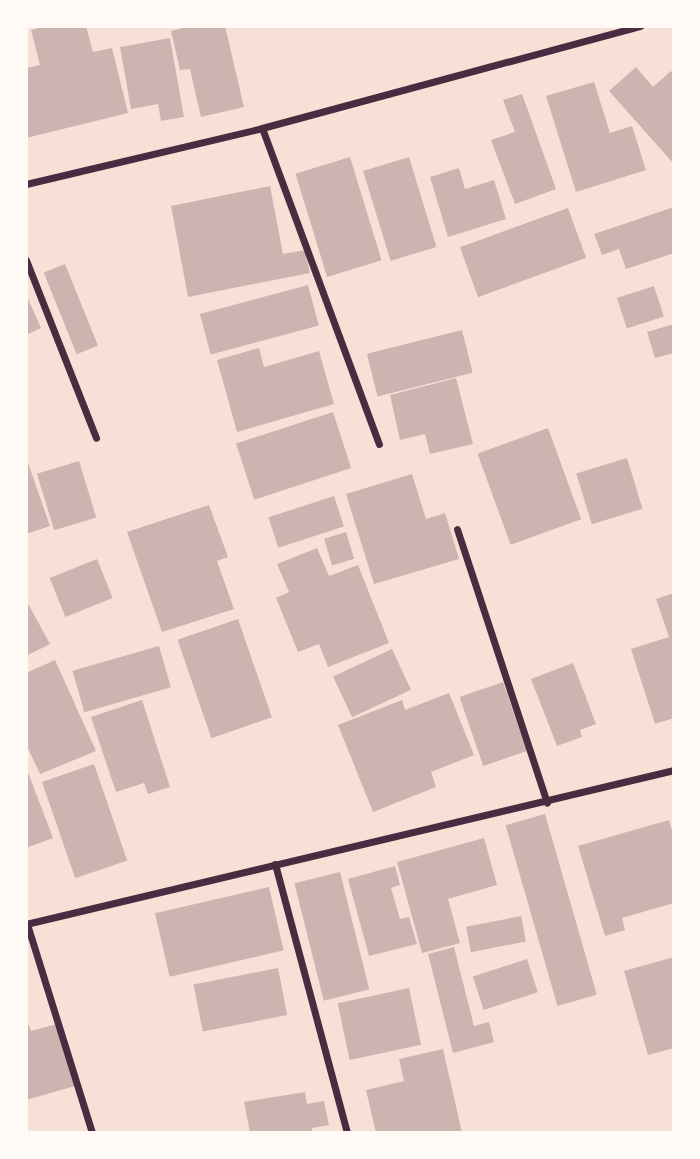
<!DOCTYPE html>
<style>
body{margin:0}
#map{position:relative;width:700px;height:1159px;overflow:hidden;background:#f7e1d7;font-family:Arial,sans-serif}
div>[style]{position:absolute}
[style*='--x']{left:calc(var(--x)*1px);top:calc(var(--y)*1px);width:calc(var(--w)*1px);rotate:calc(var(--a)*1deg)}
.building>*{inset:0;background:#ccb4b1;transform-origin:0 0}
.minor>*{height:7px;margin:-3.5px;padding:0 3.5px;transform-origin:3.5px;border-radius:3.5px;background:#4a2c40}
span{translate:-50% -50%;white-space:nowrap;text-align:center;line-height:1.15;-webkit-text-stroke:5px #fffaf5;paint-order:stroke}
.frame{position:absolute;inset:0;border:28px solid #fffaf5;pointer-events:none}
</style>
<div id="map">
<div class="building">
<i style="clip-path:polygon(46px 26px,86px 26px,93px 52px,112px 48px,128px 113px,26px 138px,26px 68px,40px 65px,31px 30px)"></i>
<i style="clip-path:polygon(191px 26px,225px 26px,244px 107px,201px 117px,190px 69px,180px 70px,171px 31px)"></i>
<i style="clip-path:polygon(170px 38px,184px 117px,161px 121px,158px 104px,131px 109px,120px 47px)"></i>
<i style="clip-path:polygon(636px 67px,653px 87px,671px 71px,674px 74px,674px 164px,609px 91px)"></i>
<i style="clip-path:polygon(594px 82px,610px 133px,632px 126px,646px 170px,576px 192px,546px 96px)"></i>
<i style="clip-path:polygon(522px 94px,556px 189px,515px 204px,491px 140px,515px 132px,503px 100px)"></i>
<i style="left:350px;top:157px;width:108px;height:57px;rotate:73deg"></i>
<i style="left:409px;top:157px;width:94px;height:48px;rotate:73deg"></i>
<i style="clip-path:polygon(459px 168px,465px 189px,494px 180px,506px 219px,448px 237px,430px 177px)"></i>
<i style="clip-path:polygon(270px 186px,283px 254px,305px 250px,310px 273px,188px 297px,171px 206px)"></i>
<i style="clip-path:polygon(674px 207px,674px 253px,626px 269px,619px 249px,602px 255px,594px 234px)"></i>
<i style="left:568px;top:208px;width:53px;height:115px;rotate:70deg"></i>
<i style="left:65px;top:264px;width:88px;height:23px;rotate:68deg"></i>
<i style="left:308px;top:285px;width:42px;height:112px;rotate:75deg"></i>
<i style="left:654px;top:286px;width:32px;height:39px;rotate:72deg"></i>
<i style="clip-path:polygon(26px 294px,41px 328px,26px 335px)"></i>
<i style="clip-path:polygon(674px 324px,674px 353px,655px 358px,647px 332px)"></i>
<i style="left:462px;top:330px;width:44px;height:98px;rotate:76deg"></i>
<i style="clip-path:polygon(259px 348px,264px 367px,319px 351px,334px 404px,237px 432px,217px 360px)"></i>
<i style="clip-path:polygon(456px 378px,473px 444px,430px 454px,425px 434px,400px 440px,390px 395px)"></i>
<i style="left:333px;top:412px;width:59px;height:102px;rotate:72deg"></i>
<i style="left:548px;top:428px;width:97px;height:75px;rotate:70deg"></i>
<i style="clip-path:polygon(26px 457px,50px 526px,26px 534px)"></i>
<i style="left:627px;top:458px;width:53px;height:53px;rotate:73deg"></i>
<i style="left:79px;top:461px;width:59px;height:44px;rotate:73deg"></i>
<i style="clip-path:polygon(412px 474px,426px 519px,445px 513px,459px 559px,374px 584px,346px 494px)"></i>
<i style="left:334px;top:496px;width:32px;height:69px;rotate:72deg"></i>
<i style="clip-path:polygon(209px 505px,228px 557px,217px 561px,234px 609px,162px 632px,127px 532px)"></i>
<i style="left:346px;top:532px;width:28px;height:23px;rotate:73deg"></i>
<i style="clip-path:polygon(317px 548px,329px 576px,358px 565px,389px 643px,328px 667px,319px 644px,298px 652px,276px 598px,289px 592px,277px 564px)"></i>
<i style="left:97px;top:559px;width:42px;height:51px;rotate:68deg"></i>
<i style="clip-path:polygon(674px 593px,674px 718px,655px 724px,631px 649px,669px 637px,656px 599px)"></i>
<i style="clip-path:polygon(26px 600px,50px 644px,26px 656px)"></i>
<i style="left:238px;top:619px;width:104px;height:64px;rotate:71deg"></i>
<i style="left:159px;top:646px;width:43px;height:90px;rotate:74deg"></i>
<i style="left:392px;top:649px;width:45px;height:65px;rotate:65deg"></i>
<i style="clip-path:polygon(55px 660px,96px 751px,40px 774px,26px 744px,26px 673px)"></i>
<i style="clip-path:polygon(573px 663px,596px 724px,580px 730px,582px 737px,557px 746px,531px 679px)"></i>
<i style="left:503px;top:682px;width:73px;height:46px;rotate:71deg"></i>
<i style="clip-path:polygon(449px 693px,474px 755px,431px 772px,436px 787px,373px 812px,338px 725px,402px 700px,405px 710px)"></i>
<i style="clip-path:polygon(142px 700px,170px 787px,148px 794px,144px 783px,116px 792px,91px 717px)"></i>
<i style="left:94px;top:764px;width:102px;height:55px;rotate:71deg"></i>
<i style="clip-path:polygon(26px 767px,53px 838px,26px 848px)"></i>
<i style="left:545px;top:814px;width:188px;height:41px;rotate:74deg"></i>
<i style="clip-path:polygon(669px 820px,674px 837px,674px 903px,622px 918px,625px 930px,605px 936px,578px 846px)"></i>
<i style="clip-path:polygon(484px 838px,497px 885px,448px 899px,460px 943px,422px 953px,397px 862px)"></i>
<i style="clip-path:polygon(395px 866px,400px 885px,391px 888px,400px 919px,409px 917px,417px 944px,369px 956px,348px 879px)"></i>
<i style="left:340px;top:872px;width:121px;height:47px;rotate:76deg"></i>
<i style="left:269px;top:887px;width:65px;height:117px;rotate:77deg"></i>
<i style="left:521px;top:916px;width:26px;height:56px;rotate:79deg"></i>
<i style="clip-path:polygon(454px 947px,474px 1026px,489px 1022px,494px 1042px,453px 1053px,428px 954px)"></i>
<i style="clip-path:polygon(674px 957px,674px 1048px,648px 1055px,624px 971px)"></i>
<i style="left:527px;top:959px;width:35px;height:57px;rotate:72deg"></i>
<i style="left:278px;top:968px;width:48px;height:86px;rotate:79deg"></i>
<i style="left:409px;top:988px;width:58px;height:73px;rotate:78deg"></i>
<i style="clip-path:polygon(26px 1018px,31px 1031px,57px 1024px,75px 1086px,26px 1100px)"></i>
<i style="clip-path:polygon(443px 1049px,462px 1133px,376px 1133px,366px 1090px,404px 1081px,399px 1059px)"></i>
<i style="clip-path:polygon(305px 1092px,307px 1104px,324px 1101px,329px 1125px,312px 1128px,312px 1133px,250px 1133px,244px 1102px)"></i>
</div>
<div class="minor">
<i style="--x:262;--y:128;--w:337;--a:69.7"></i>
<i style="--x:26;--y:184;--w:243;--a:-13.3"></i>
<i style="--x:262;--y:128;--w:392;--a:-15.1"></i>
<i style="--x:26;--y:260;--w:191;--a:68.5"></i>
<i style="--x:457;--y:529;--w:288;--a:71.8"></i>
<i style="--x:275;--y:864;--w:278;--a:75"></i>
<i style="--x:26;--y:924;--w:666;--a:-13.37"></i>
<i style="--x:27;--y:924;--w:219;--a:72.7"></i>
</div>
<div class="frame"></div>
</div>
